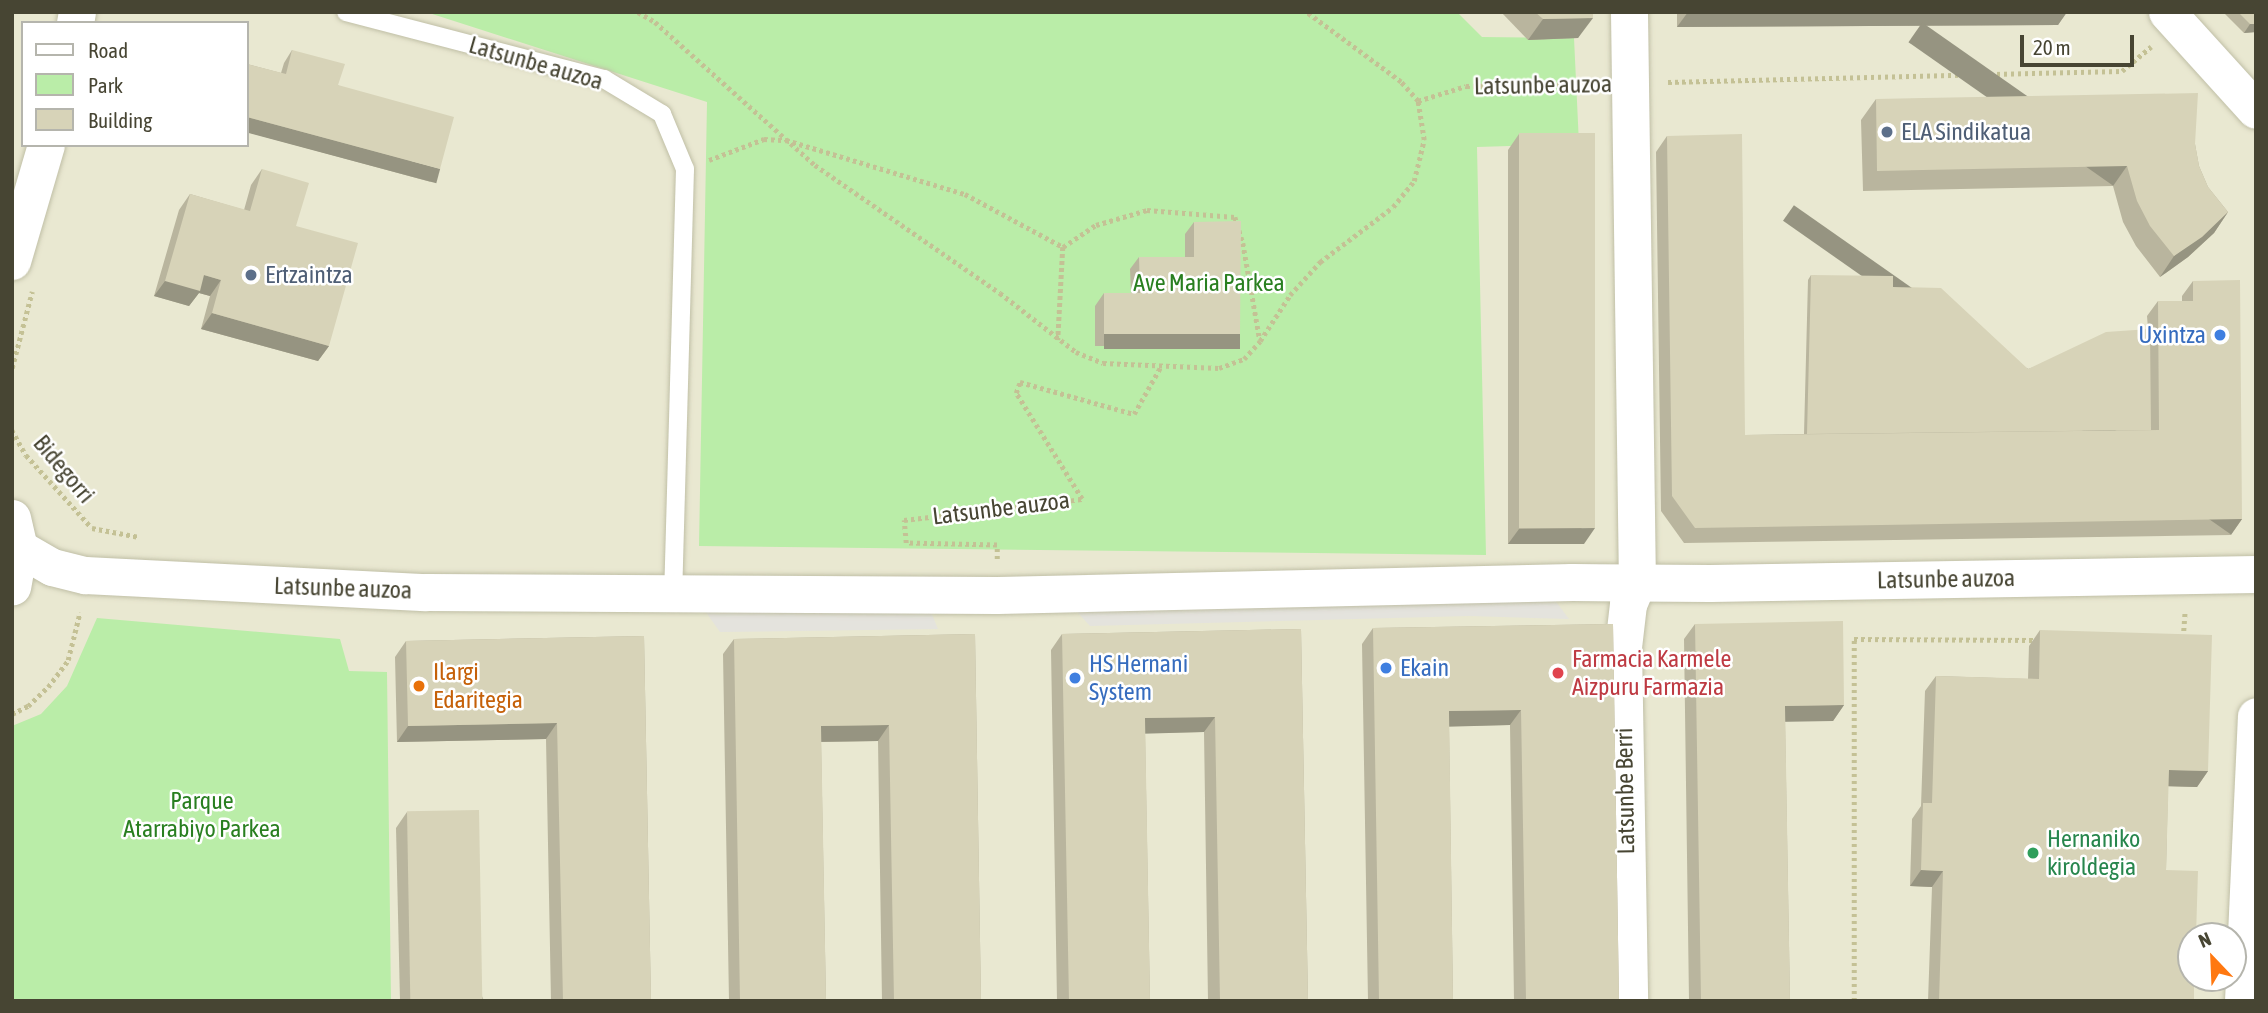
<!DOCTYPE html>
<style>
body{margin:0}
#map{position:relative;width:2268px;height:1013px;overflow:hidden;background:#f4f4e4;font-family:"Asap Condensed",sans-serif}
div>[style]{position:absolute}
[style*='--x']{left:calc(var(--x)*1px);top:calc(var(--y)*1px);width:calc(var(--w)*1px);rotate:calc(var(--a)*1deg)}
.residential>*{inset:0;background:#e9e8d1}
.green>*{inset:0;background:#baeda8}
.parking>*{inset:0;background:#e4e3dd}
.path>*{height:4.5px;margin-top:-2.25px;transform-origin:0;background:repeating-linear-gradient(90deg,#c4c195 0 3.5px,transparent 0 7px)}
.roads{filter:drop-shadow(0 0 2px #c0bfa6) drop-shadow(0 0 2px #c0bfa6)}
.service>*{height:18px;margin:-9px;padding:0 9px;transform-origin:9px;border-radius:9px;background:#fff}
.minor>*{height:37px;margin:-18.5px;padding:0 18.5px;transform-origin:18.5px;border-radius:18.5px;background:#fff}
.wall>*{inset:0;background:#b9b59e}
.shaded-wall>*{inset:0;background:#969481;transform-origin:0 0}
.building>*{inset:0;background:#d7d3b8;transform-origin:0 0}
.dots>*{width:19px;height:19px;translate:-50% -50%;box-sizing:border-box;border:4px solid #fff;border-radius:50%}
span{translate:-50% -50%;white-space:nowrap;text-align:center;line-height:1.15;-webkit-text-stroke:5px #fff;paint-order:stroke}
.street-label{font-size:24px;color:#474533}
.service-label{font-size:24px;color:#4e5e75}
.left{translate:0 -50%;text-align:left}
.park-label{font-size:24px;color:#297f20}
.shop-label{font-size:24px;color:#366cbe}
.right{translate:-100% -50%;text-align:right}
.health-label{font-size:24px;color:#be3a42}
.food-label{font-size:24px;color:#c56008}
.leisure-label{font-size:24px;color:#27864d}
.frame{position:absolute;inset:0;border:14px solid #474533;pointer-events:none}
.legend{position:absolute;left:21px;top:21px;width:228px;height:126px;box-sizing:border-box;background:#fff;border:2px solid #b5b5ad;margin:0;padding:9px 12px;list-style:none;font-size:21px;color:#474533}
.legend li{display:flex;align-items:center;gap:14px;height:35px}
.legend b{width:35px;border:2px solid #b5b5ad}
.north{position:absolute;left:2177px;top:922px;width:70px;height:70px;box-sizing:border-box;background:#fff;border:2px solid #b5b5ad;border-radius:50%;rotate:337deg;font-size:19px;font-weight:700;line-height:28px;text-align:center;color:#474533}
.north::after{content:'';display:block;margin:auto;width:24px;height:32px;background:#ff7810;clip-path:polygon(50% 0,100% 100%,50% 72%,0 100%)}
.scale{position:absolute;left:2020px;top:35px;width:114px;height:32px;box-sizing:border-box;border:4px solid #474533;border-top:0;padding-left:9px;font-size:21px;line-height:24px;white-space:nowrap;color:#474533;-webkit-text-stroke:5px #fff;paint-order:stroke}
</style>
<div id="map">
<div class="residential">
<i style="clip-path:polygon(evenodd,12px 12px,2256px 12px,2256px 1001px,12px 1001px,12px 12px,23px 23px,247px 23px,247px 145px,23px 145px,23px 23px,12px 12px,2191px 936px,2233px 936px,2233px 978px,2191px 978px,2191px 936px)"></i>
</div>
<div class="green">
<i style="clip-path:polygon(426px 12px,1457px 12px,1482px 37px,1574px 38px,1579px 144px,1477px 147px,1486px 555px,699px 546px,707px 102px)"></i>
<i style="clip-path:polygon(97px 618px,340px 639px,349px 671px,387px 672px,391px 1001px,12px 1001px,12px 726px,41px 714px,67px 686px)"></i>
</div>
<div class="parking">
<i style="clip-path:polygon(1548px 591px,1569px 619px,1469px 616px,1090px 626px,1064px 598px)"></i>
<i style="clip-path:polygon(927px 602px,938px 629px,720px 632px,705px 611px)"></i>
</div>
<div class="path">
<i style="--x:638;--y:12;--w:20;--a:30"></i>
<i style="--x:655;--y:22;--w:215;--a:41.8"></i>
<i style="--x:815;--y:165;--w:225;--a:34.7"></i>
<i style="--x:1000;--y:293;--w:96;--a:37.8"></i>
<i style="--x:1076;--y:352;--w:29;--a:22"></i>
<i style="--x:1103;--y:363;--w:116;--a:2.5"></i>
<i style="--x:1219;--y:368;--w:27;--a:-20"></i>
<i style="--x:1244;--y:359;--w:24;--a:-48"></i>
<i style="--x:1260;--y:341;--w:55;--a:-56.9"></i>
<i style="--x:1290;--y:295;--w:45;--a:-47.7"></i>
<i style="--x:1320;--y:262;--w:91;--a:-37"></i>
<i style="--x:1393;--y:207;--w:33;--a:-51"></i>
<i style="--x:1414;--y:181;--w:42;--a:-76.3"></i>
<i style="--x:1424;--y:140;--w:39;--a:-99"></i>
<i style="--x:1418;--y:101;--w:25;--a:-132"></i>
<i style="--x:1401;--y:82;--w:118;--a:-143.6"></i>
<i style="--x:1668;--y:82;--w:454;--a:-1.4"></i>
<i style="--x:2122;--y:71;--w:38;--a:-40"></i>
<i style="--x:1418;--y:101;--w:50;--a:-17.4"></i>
<i style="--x:1466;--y:86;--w:127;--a:-0.9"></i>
<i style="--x:709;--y:160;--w:59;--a:-20.9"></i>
<i style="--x:764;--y:139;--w:22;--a:3"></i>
<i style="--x:786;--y:140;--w:187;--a:16.8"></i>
<i style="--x:965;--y:194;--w:111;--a:28.4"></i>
<i style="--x:1063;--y:247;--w:93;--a:93.1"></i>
<i style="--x:1063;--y:247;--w:40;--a:-34"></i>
<i style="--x:1096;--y:225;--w:53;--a:-16.4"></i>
<i style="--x:1147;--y:210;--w:88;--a:4.5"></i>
<i style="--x:1235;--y:217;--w:27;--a:73"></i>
<i style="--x:1243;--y:243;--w:98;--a:80.1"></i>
<i style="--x:12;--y:368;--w:79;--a:-75.3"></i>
<i style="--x:12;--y:430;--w:29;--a:61"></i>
<i style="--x:26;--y:455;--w:98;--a:47.9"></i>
<i style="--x:92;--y:528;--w:48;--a:10.8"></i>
<i style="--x:997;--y:559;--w:14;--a:-90"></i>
<i style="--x:997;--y:545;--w:91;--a:-178.7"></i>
<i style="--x:906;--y:543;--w:23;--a:-95"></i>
<i style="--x:904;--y:520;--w:179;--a:-6.7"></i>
<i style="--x:1082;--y:499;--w:125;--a:-121.9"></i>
<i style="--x:1016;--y:393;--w:12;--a:-70"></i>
<i style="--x:1020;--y:382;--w:118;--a:15.7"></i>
<i style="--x:1134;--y:414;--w:55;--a:-60.6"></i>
<i style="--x:2183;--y:638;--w:26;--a:-86"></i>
<i style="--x:12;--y:714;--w:18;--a:-27"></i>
<i style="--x:28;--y:706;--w:28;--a:-44"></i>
<i style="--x:48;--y:687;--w:34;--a:-53"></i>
<i style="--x:68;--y:660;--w:49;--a:-76"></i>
<i style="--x:1854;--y:1001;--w:362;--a:-90"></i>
<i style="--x:1854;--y:639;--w:183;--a:0.3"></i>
</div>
<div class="roads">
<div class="service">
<i style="--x:346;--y:12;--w:267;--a:14.6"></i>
<i style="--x:604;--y:79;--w:68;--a:31.1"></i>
<i style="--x:662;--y:114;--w:60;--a:67.3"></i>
<i style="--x:685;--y:169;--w:424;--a:91.6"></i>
</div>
<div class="minor">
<i style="--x:1629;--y:12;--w:571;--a:89.2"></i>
<i style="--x:1637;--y:583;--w:23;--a:113"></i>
<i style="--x:1628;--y:604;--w:43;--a:96.6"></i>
<i style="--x:1623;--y:647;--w:354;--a:89"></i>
<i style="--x:2167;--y:12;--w:132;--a:47.8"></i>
<i style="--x:75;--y:23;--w:11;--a:-80"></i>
<i style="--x:12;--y:261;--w:121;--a:-73.7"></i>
<i style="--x:12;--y:518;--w:31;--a:77"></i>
<i style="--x:19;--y:548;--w:39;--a:100"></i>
<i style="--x:19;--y:548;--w:38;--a:30"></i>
<i style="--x:52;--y:567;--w:34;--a:14"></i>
<i style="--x:85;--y:575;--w:341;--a:2.9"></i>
<i style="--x:426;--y:592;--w:571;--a:0.3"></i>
<i style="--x:997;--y:595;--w:575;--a:-1.3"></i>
<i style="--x:1572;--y:582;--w:138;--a:0.4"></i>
<i style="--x:1710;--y:583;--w:546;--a:-0.94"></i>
<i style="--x:2243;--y:1001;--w:285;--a:-87.4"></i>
</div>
</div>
<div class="wall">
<i style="clip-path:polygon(1501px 12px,1593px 12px,1578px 38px,1528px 40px)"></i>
<i style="clip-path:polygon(1677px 12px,2067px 12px,2058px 25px,1677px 27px)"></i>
<i style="clip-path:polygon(2223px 12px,2256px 12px,2256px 32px,2244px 33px)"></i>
<i style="clip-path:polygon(292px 50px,338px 85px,431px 182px,247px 132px,247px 64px,281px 73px,284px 63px)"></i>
<i style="clip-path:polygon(1876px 99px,2195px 144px,2199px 166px,2208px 187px,2228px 212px,2214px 233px,2188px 257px,2160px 277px,2136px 246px,2123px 222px,2113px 186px,1863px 191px,1861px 120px)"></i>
<i style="clip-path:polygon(1519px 134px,1584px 544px,1508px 544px,1508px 150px)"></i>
<i style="clip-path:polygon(1667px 136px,1745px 435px,1804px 434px,1808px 280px,1811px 275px,1893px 287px,2028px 369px,2148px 329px,2147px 316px,2158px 301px,2182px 301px,2182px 296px,2193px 281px,2242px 519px,2231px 535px,1684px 543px,1661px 511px,1656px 152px)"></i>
<i style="clip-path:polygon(262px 169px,296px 226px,329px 346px,318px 361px,201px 329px,210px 296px,199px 293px,189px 306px,154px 296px,179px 210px,190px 194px,244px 210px,251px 185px)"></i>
<i style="clip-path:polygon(1194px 222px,1232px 346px,1095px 346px,1095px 306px,1104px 293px,1131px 293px,1130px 269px,1139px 257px,1185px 257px,1185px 234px)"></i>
<i style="clip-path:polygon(1613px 624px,1619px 1001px,1514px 1001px,1510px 725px,1449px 726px,1453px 1001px,1368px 1001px,1362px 644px,1373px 628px)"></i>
<i style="clip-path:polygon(1695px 624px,1844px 705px,1833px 721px,1785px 721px,1790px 1001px,1689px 1001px,1684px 639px)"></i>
<i style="clip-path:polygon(1301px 629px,1308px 1001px,1208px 1001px,1204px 732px,1145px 733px,1150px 1001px,1057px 1001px,1051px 650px,1062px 634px)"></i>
<i style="clip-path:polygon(2040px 630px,2208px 771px,2197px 787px,2168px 786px,2166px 870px,2194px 1001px,1928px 1001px,1932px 887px,1910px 886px,1912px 819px,1921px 806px,1925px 691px,1936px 676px,2028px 679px,2029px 646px)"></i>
<i style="clip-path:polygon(975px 634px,981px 1001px,882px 1001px,878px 741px,821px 742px,826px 1001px,729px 1001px,723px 654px,734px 639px)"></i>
<i style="clip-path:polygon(644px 636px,651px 1001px,551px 1001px,546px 739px,397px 742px,395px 657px,406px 641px)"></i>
<i style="clip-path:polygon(407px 812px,484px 1001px,400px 1001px,396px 828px)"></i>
</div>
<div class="shaded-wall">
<i style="clip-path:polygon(1688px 12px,2067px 12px,2058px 25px,1677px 27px)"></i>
<i style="clip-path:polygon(1593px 18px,1578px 38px,1528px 40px,1543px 19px)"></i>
<i style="clip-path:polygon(2250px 24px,2256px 24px,2256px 32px,2244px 33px)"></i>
<i style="left:247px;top:117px;width:200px;height:15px;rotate:15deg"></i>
<i style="left:2127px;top:166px;width:24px;height:250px;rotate:125deg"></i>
<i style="clip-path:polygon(2228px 212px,2214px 233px,2188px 257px,2160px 277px,2174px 256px)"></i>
<i style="clip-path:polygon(204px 275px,221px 280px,210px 296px,199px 293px,189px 306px,154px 296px,165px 281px)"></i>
<i style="clip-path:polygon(212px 313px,329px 346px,318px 361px,201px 329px)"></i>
<i style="left:1104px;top:334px;width:136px;height:15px"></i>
<i style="left:2242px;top:519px;width:19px;height:547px;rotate:125deg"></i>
<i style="clip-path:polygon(1595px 528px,1584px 544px,1508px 544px,1519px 529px)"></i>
<i style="clip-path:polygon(1844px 705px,1833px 721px,1774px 722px,1785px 706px)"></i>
<i style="clip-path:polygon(1521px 710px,1510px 725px,1438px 727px,1449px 711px)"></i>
<i style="clip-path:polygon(1215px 717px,1204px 732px,1134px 734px,1145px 718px)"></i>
<i style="clip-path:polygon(557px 723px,546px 739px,397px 742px,408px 726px)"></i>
<i style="clip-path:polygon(889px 725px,878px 741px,810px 742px,821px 726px)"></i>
<i style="clip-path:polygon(2169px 770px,2208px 771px,2197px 787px,2158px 786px)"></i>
<i style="clip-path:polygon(1921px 870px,1943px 871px,1932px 887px,1910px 886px)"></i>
</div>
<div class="building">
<i style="clip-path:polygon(1535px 12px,1593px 12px,1593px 18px,1543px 19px)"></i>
<i style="clip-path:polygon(2240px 12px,2256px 12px,2256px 24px,2250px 24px,2239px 13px)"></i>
<i style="clip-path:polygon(292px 50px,345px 64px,338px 85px,454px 117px,440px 169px,247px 117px,247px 64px,286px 74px)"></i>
<i style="clip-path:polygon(2198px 93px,2195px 144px,2199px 166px,2208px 187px,2228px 212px,2202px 237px,2174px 256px,2150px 226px,2137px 201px,2127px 166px,1877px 171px,1876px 99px)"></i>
<i style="left:1595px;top:133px;width:395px;height:76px;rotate:90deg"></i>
<i style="clip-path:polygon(1742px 134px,1745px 435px,2159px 430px,2158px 301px,2193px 301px,2193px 281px,2240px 280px,2242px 519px,1695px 528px,1672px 496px,1667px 136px)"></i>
<i style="clip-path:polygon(262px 169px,309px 183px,296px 226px,358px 243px,329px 346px,212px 313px,221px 280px,204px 275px,200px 291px,165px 281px,190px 194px,250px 211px)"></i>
<i style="clip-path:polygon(1241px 221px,1240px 334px,1104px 334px,1104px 293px,1140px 293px,1139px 257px,1194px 257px,1194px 222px)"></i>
<i style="clip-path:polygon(1811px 275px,1893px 276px,1893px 287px,1941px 288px,2028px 369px,2106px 332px,2150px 329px,2151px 430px,1807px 434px)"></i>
<i style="clip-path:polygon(1843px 621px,1844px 705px,1785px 706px,1790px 1001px,1701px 1001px,1695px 624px)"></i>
<i style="clip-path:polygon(1613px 624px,1619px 1001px,1526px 1001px,1521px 710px,1449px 711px,1453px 1001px,1379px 1001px,1373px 628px)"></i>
<i style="clip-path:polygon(1301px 629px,1308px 1001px,1220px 1001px,1215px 717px,1145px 718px,1150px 1001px,1069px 1001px,1062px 634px)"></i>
<i style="clip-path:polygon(2040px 630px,2212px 635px,2208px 771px,2169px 770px,2166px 870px,2198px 871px,2196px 936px,2191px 936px,2191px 978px,2194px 978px,2194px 1001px,1939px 1001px,1943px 871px,1921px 870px,1923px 803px,1932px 803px,1936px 676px,2039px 679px)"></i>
<i style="clip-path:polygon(975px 634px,981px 1001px,894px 1001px,889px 725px,821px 726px,826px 1001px,740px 1001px,734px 639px)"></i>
<i style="clip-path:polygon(644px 636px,651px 1001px,563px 1001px,557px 723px,408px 726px,406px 641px)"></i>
<i style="left:479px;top:810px;width:191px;height:72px;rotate:89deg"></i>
</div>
<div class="dots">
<i style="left:1887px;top:132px;background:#5c6f8a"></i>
<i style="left:251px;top:275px;background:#5c6f8a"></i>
<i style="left:2220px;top:335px;background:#3f7fe0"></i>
<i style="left:1386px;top:668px;background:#3f7fe0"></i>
<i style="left:1558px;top:673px;background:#e0444e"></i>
<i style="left:1075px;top:678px;background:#3f7fe0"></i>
<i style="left:419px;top:686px;background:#e8710a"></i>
<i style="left:2033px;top:853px;background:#2e9e5b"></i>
</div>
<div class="street-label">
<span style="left:536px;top:63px;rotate:16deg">Latsunbe auzoa</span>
<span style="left:1543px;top:85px;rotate:-1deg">Latsunbe auzoa</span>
<span style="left:64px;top:469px;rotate:50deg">Bidegorri</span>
<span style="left:1001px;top:508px;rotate:-7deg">Latsunbe auzoa</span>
<span style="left:1946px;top:579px;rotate:-1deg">Latsunbe auzoa</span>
<span style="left:343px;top:588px;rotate:2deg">Latsunbe auzoa</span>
<span style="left:1625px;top:791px;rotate:-91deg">Latsunbe Berri</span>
</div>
<div class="service-label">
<span class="left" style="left:1901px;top:132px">ELA Sindikatua</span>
<span class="left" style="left:265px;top:275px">Ertzaintza</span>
</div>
<div class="park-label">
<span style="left:1209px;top:283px">Ave Maria Parkea</span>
<span style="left:202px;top:815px">Parque<br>Atarrabiyo Parkea</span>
</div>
<div class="shop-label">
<span class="right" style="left:2206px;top:335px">Uxintza</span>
<span class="left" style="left:1089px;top:678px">HS Hernani<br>System</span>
<span class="left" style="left:1400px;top:668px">Ekain</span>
</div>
<div class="health-label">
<span class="left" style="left:1572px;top:673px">Farmacia Karmele<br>Aizpuru Farmazia</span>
</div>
<div class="food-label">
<span class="left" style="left:433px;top:686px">Ilargi<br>Edaritegia</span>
</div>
<div class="leisure-label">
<span class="left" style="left:2047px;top:853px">Hernaniko<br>kiroldegia</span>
</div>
<div class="frame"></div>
<ul class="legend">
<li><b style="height:9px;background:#fff"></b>Road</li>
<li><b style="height:19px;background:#baeda8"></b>Park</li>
<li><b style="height:19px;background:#d7d3b8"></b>Building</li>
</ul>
<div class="north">N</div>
<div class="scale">20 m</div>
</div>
